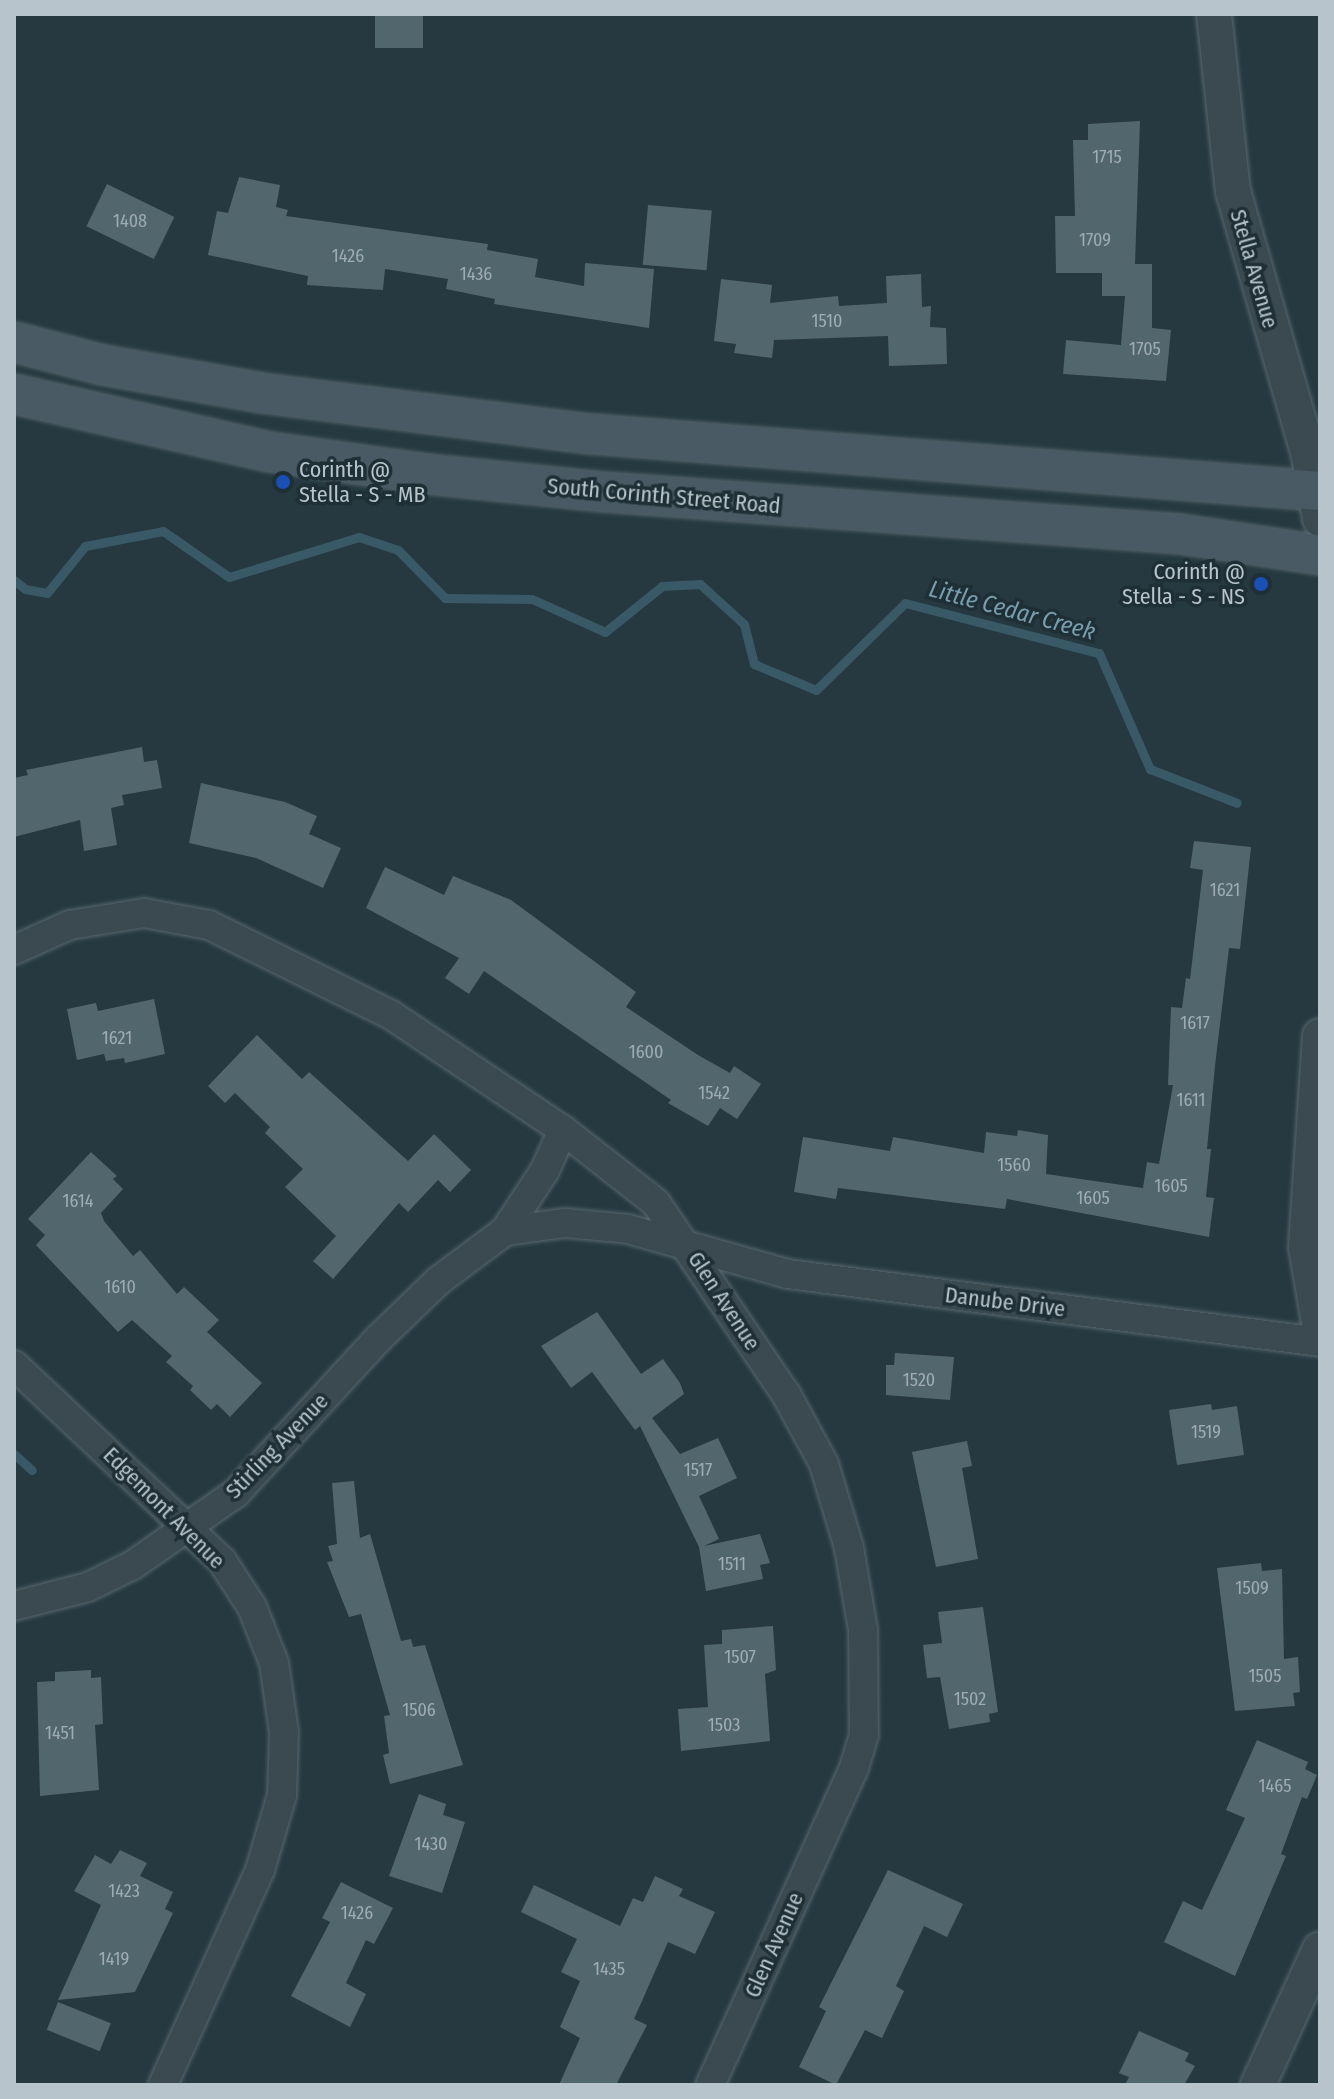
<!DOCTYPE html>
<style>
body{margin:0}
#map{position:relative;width:1334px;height:2099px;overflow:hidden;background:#263941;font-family:"Fira Sans Condensed",sans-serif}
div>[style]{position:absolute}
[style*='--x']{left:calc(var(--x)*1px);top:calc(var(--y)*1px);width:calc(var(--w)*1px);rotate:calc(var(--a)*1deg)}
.stream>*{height:9px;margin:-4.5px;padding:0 4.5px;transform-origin:4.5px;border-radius:4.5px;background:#3a5967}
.building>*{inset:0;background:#52666e;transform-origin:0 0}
.roads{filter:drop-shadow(0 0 2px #59676e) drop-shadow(0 0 2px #59676e)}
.minor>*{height:28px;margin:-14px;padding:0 14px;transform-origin:14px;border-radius:14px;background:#3b4a51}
.tertiary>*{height:34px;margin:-17px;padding:0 17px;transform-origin:17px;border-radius:17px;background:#3b4a51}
.secondary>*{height:38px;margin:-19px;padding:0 19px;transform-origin:19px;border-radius:19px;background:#495a64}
.dots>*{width:22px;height:22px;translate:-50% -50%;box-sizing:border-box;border:4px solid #1f2f36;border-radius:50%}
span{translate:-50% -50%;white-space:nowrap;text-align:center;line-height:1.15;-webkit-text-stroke:7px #1f2f36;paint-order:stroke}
.number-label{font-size:18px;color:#9eacb4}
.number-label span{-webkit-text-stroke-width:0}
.street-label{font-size:22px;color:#b8c4cb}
.poi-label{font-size:22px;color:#b8c4cb}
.left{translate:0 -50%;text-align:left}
.right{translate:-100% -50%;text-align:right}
.water-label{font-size:24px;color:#789dad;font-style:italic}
.frame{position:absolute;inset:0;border:16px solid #b8c4cb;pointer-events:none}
</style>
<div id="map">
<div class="stream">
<i style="--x:14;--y:580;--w:14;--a:39"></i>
<i style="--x:25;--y:589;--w:22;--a:10"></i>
<i style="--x:47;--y:593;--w:60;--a:-51"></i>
<i style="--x:85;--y:546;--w:79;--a:-10.9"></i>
<i style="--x:163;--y:531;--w:80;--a:34.9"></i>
<i style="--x:229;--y:577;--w:136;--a:-17.1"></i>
<i style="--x:359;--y:537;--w:41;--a:18.4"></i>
<i style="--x:398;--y:550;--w:67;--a:45.6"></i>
<i style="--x:445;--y:598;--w:87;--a:0.7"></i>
<i style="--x:532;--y:599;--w:80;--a:24.3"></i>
<i style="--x:605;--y:632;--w:73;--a:-38.9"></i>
<i style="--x:662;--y:586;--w:38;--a:-3"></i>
<i style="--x:700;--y:584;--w:59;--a:42.3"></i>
<i style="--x:744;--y:624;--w:41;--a:76"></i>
<i style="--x:754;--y:664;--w:67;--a:22.8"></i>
<i style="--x:816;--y:690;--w:124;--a:-44.3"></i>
<i style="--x:905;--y:603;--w:200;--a:14.5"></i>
<i style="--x:1099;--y:653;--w:127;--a:66.3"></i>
<i style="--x:1150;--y:769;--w:93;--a:21.3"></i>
<i style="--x:14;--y:1454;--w:24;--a:42"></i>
</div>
<div class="building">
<i style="left:375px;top:14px;width:48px;height:34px"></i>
<i style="clip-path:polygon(1140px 121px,1135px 264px,1152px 264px,1152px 328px,1171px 330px,1166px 381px,1063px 374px,1066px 340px,1121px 345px,1125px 296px,1102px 296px,1102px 273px,1056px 273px,1055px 216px,1075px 216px,1073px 140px,1088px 140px,1088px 124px)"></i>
<i style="clip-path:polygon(239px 177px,280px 185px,276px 207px,288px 210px,286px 216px,488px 244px,487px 250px,538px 259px,535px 277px,584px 286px,585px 263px,654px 269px,649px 328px,494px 304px,495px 299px,446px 289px,448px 279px,385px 269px,383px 290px,307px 285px,308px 276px,208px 255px,217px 211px,228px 213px)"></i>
<i style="left:107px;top:184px;width:75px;height:47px;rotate:26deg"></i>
<i style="left:648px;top:205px;width:64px;height:60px;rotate:5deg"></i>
<i style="clip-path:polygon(921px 274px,922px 307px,931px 306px,930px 327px,946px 328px,947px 364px,889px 366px,888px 336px,774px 340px,772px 358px,734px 353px,736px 344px,714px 341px,721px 279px,772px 285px,770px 303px,838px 296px,839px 306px,887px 303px,886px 276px)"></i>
<i style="clip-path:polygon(142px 747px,144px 762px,157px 760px,162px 788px,122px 795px,124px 805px,111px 808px,117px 845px,84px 851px,80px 820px,14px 837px,14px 778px,28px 775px,26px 770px)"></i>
<i style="clip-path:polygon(201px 783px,285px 802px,317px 816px,309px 834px,341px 848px,323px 888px,256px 858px,189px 843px)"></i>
<i style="clip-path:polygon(1194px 841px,1251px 847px,1240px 949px,1229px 948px,1215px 1066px,1207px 1149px,1211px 1149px,1206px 1197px,1214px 1198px,1209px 1237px,1007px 1199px,1005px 1209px,838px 1188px,836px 1199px,794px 1192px,803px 1137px,890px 1151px,893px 1137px,984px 1153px,986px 1132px,1017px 1136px,1018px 1130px,1048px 1135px,1046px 1174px,1143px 1188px,1147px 1162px,1159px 1164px,1173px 1085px,1168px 1085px,1171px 1007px,1182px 1008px,1186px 978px,1190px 979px,1203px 870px,1190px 868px)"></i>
<i style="clip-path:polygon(385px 867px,444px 895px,453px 876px,511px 900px,636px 992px,626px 1007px,698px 1055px,730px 1073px,734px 1066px,761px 1084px,737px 1119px,720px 1108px,708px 1126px,668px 1103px,671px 1100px,484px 971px,469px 994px,445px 978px,459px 958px,366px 908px)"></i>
<i style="clip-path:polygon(154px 999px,165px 1054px,125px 1063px,124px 1058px,106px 1061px,104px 1054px,77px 1060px,67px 1009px,96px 1003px,98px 1011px)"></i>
<i style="clip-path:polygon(257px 1035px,302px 1079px,309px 1072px,408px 1161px,434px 1134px,471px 1170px,450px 1192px,438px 1180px,408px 1212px,399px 1203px,333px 1279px,313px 1261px,336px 1236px,285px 1187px,303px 1169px,265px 1133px,270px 1127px,235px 1093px,225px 1103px,208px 1086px)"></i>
<i style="clip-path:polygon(91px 1152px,117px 1176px,113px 1179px,123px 1189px,101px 1213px,104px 1221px,133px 1256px,140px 1250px,177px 1294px,184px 1287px,219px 1320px,207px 1332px,262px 1383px,230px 1417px,217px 1404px,211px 1410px,190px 1390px,193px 1386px,166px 1362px,172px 1356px,132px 1320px,118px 1332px,36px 1245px,45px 1235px,28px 1219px)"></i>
<i style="clip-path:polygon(597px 1312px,641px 1374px,663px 1359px,680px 1383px,684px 1394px,652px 1418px,680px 1454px,718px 1438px,737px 1478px,699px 1496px,719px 1539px,704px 1546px,760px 1534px,770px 1563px,760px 1565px,763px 1579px,706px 1591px,699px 1547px,640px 1426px,635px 1430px,592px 1372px,571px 1388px,541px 1346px)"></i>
<i style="clip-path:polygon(895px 1353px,954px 1357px,950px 1400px,886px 1395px,886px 1365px,894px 1365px)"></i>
<i style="clip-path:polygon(1211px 1404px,1212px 1410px,1237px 1406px,1244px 1455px,1177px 1465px,1169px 1410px)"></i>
<i style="clip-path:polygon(967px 1441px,972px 1466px,962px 1468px,978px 1559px,936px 1567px,912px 1452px)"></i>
<i style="clip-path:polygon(354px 1481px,360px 1538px,370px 1534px,401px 1641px,411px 1639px,413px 1647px,425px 1645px,463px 1765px,390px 1784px,383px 1755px,389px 1753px,384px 1716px,390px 1715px,361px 1614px,349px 1617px,327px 1562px,333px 1561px,328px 1546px,337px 1544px,332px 1483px)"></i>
<i style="clip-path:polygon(1261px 1563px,1262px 1571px,1282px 1569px,1284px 1659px,1298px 1657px,1300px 1692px,1293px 1693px,1295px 1706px,1235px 1711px,1217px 1568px)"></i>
<i style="clip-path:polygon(983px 1607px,998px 1712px,989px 1714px,990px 1722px,949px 1729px,940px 1677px,927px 1678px,923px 1645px,942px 1643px,938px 1612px)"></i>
<i style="clip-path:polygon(773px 1626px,776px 1670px,765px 1674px,770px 1741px,681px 1751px,678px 1709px,708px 1707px,704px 1645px,722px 1644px,722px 1630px)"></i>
<i style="clip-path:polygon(91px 1670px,91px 1678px,101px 1677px,103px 1724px,95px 1725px,99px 1790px,40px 1796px,37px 1682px,55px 1681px,55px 1672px)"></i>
<i style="clip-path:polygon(1257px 1740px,1308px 1762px,1305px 1769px,1317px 1775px,1307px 1799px,1302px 1797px,1281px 1854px,1286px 1856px,1235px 1976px,1164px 1942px,1183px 1901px,1202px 1910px,1245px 1818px,1226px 1810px)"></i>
<i style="clip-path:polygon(419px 1794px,446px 1804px,443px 1815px,465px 1822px,442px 1893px,389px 1876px)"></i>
<i style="clip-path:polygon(120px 1850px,147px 1863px,140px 1876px,173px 1892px,165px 1909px,173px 1913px,135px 1992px,58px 2000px,101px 1905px,74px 1891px,95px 1855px,111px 1864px)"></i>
<i style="clip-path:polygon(888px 1870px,963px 1904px,947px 1937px,924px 1926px,896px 1986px,904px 1991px,882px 2038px,865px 2030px,836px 2085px,799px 2067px,826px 2011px,819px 2007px)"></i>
<i style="clip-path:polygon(655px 1876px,683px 1889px,679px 1896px,715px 1912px,695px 1954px,668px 1942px,634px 2019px,647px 2025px,616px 2085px,559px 2085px,580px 2038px,560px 2027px,580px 1981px,561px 1972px,577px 1939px,521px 1912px,534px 1885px,620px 1926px,633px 1898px,643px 1902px)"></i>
<i style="clip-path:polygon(341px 1882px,393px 1908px,374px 1944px,366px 1940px,346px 1983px,366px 1994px,350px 2027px,291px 1996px,330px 1922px,322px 1918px)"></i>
<i style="left:58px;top:2002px;width:57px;height:30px;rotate:22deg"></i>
<i style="clip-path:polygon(1139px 2031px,1189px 2053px,1185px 2061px,1195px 2066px,1184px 2085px,1125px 2085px,1129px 2077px,1119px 2073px)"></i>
</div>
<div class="roads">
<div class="minor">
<i style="--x:14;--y:950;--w:61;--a:-24.1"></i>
<i style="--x:70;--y:925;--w:75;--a:-9.2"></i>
<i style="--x:144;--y:913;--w:66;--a:10.5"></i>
<i style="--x:209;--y:925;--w:203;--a:26.3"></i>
<i style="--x:391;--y:1015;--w:207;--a:33.8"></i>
<i style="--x:563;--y:1130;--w:118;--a:38.1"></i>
<i style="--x:656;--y:1203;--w:231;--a:55.8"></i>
<i style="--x:786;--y:1394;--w:80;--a:61.5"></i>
<i style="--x:824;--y:1464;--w:88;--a:73.4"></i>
<i style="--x:849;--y:1548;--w:83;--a:80.3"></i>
<i style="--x:863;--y:1630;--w:105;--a:89.5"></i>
<i style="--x:864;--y:1735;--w:34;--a:107"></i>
<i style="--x:854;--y:1768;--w:348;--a:114.4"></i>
<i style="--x:505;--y:1231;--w:61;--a:-7.6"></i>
<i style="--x:565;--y:1223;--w:63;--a:5.4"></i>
<i style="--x:628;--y:1229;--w:166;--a:15.7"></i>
<i style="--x:788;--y:1274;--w:536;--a:7.28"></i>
<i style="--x:14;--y:1365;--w:286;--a:43.3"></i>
<i style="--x:222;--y:1561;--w:55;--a:56.9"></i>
<i style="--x:252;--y:1607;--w:60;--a:68.6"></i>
<i style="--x:274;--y:1663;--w:70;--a:81.8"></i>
<i style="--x:284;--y:1732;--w:63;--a:91.8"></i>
<i style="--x:282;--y:1795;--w:78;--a:106.3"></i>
<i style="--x:260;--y:1870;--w:236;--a:114.3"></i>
<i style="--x:14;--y:1606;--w:76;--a:-14.4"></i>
<i style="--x:88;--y:1587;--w:50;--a:-26.1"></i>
<i style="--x:133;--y:1565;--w:126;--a:-35"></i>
<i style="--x:236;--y:1493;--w:209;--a:-47.3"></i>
<i style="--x:378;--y:1339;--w:83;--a:-44"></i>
<i style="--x:438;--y:1281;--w:84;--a:-36.7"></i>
<i style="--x:505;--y:1231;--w:73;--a:-56.7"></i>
<i style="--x:545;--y:1170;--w:44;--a:-65.8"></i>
</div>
<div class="tertiary">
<i style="--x:1214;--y:14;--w:178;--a:83.9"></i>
<i style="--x:1233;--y:191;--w:276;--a:74"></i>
<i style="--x:1309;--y:456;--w:64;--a:80.1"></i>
<i style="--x:1320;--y:1036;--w:211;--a:93.8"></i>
<i style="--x:1306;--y:1247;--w:83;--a:80.3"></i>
<i style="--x:1258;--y:2085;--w:149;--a:-65.5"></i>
</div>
<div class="secondary">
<i style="--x:14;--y:342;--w:92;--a:14.5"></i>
<i style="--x:103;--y:365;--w:160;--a:10"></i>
<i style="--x:261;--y:393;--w:334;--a:7.1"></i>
<i style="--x:592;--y:434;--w:730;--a:4.48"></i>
<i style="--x:14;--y:394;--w:262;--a:12.8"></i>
<i style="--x:270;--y:452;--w:159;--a:8"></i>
<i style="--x:427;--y:474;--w:179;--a:5.8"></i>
<i style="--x:605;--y:492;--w:577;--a:4.18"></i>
<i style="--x:1180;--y:534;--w:142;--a:8.5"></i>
</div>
</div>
<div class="dots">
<i style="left:283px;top:482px;background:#1a4fb4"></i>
<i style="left:1261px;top:584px;background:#1a4fb4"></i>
</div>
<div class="number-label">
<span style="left:1107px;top:157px">1715</span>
<span style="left:130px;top:221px">1408</span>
<span style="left:1095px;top:240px">1709</span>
<span style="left:348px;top:256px">1426</span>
<span style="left:476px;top:274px">1436</span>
<span style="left:827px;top:321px">1510</span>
<span style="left:1145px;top:349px">1705</span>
<span style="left:1225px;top:890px">1621</span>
<span style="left:1195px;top:1023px">1617</span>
<span style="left:117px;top:1038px">1621</span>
<span style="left:646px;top:1052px">1600</span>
<span style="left:714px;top:1093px">1542</span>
<span style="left:1191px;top:1100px">1611</span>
<span style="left:1014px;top:1165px">1560</span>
<span style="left:1171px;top:1186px">1605</span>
<span style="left:1093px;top:1198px">1605</span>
<span style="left:78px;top:1201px">1614</span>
<span style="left:120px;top:1287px">1610</span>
<span style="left:919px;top:1380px">1520</span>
<span style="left:1206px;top:1432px">1519</span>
<span style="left:698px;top:1470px">1517</span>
<span style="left:732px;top:1564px">1511</span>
<span style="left:1252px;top:1588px">1509</span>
<span style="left:740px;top:1657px">1507</span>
<span style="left:1265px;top:1676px">1505</span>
<span style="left:970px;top:1699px">1502</span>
<span style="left:419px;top:1710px">1506</span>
<span style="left:724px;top:1725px">1503</span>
<span style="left:60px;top:1733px">1451</span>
<span style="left:1275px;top:1786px">1465</span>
<span style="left:431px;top:1844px">1430</span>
<span style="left:124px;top:1891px">1423</span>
<span style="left:357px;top:1913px">1426</span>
<span style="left:114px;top:1959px">1419</span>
<span style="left:609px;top:1969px">1435</span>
</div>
<div class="street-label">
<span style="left:1254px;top:269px;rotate:74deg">Stella Avenue</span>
<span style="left:664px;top:496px;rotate:5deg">South Corinth Street Road</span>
<span style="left:724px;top:1301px;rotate:57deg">Glen Avenue</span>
<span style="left:1005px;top:1302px;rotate:7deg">Danube Drive</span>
<span style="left:277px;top:1446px;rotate:-46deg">Stirling Avenue</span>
<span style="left:164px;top:1508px;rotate:45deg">Edgemont Avenue</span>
<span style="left:774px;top:1945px;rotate:-66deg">Glen Avenue</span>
</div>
<div class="poi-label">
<span class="left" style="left:299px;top:482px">Corinth @<br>Stella - S - MB</span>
<span class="right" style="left:1245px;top:584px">Corinth @<br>Stella - S - NS</span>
</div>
<div class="water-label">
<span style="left:1012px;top:611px;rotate:15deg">Little Cedar Creek</span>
</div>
<div class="frame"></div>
</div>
